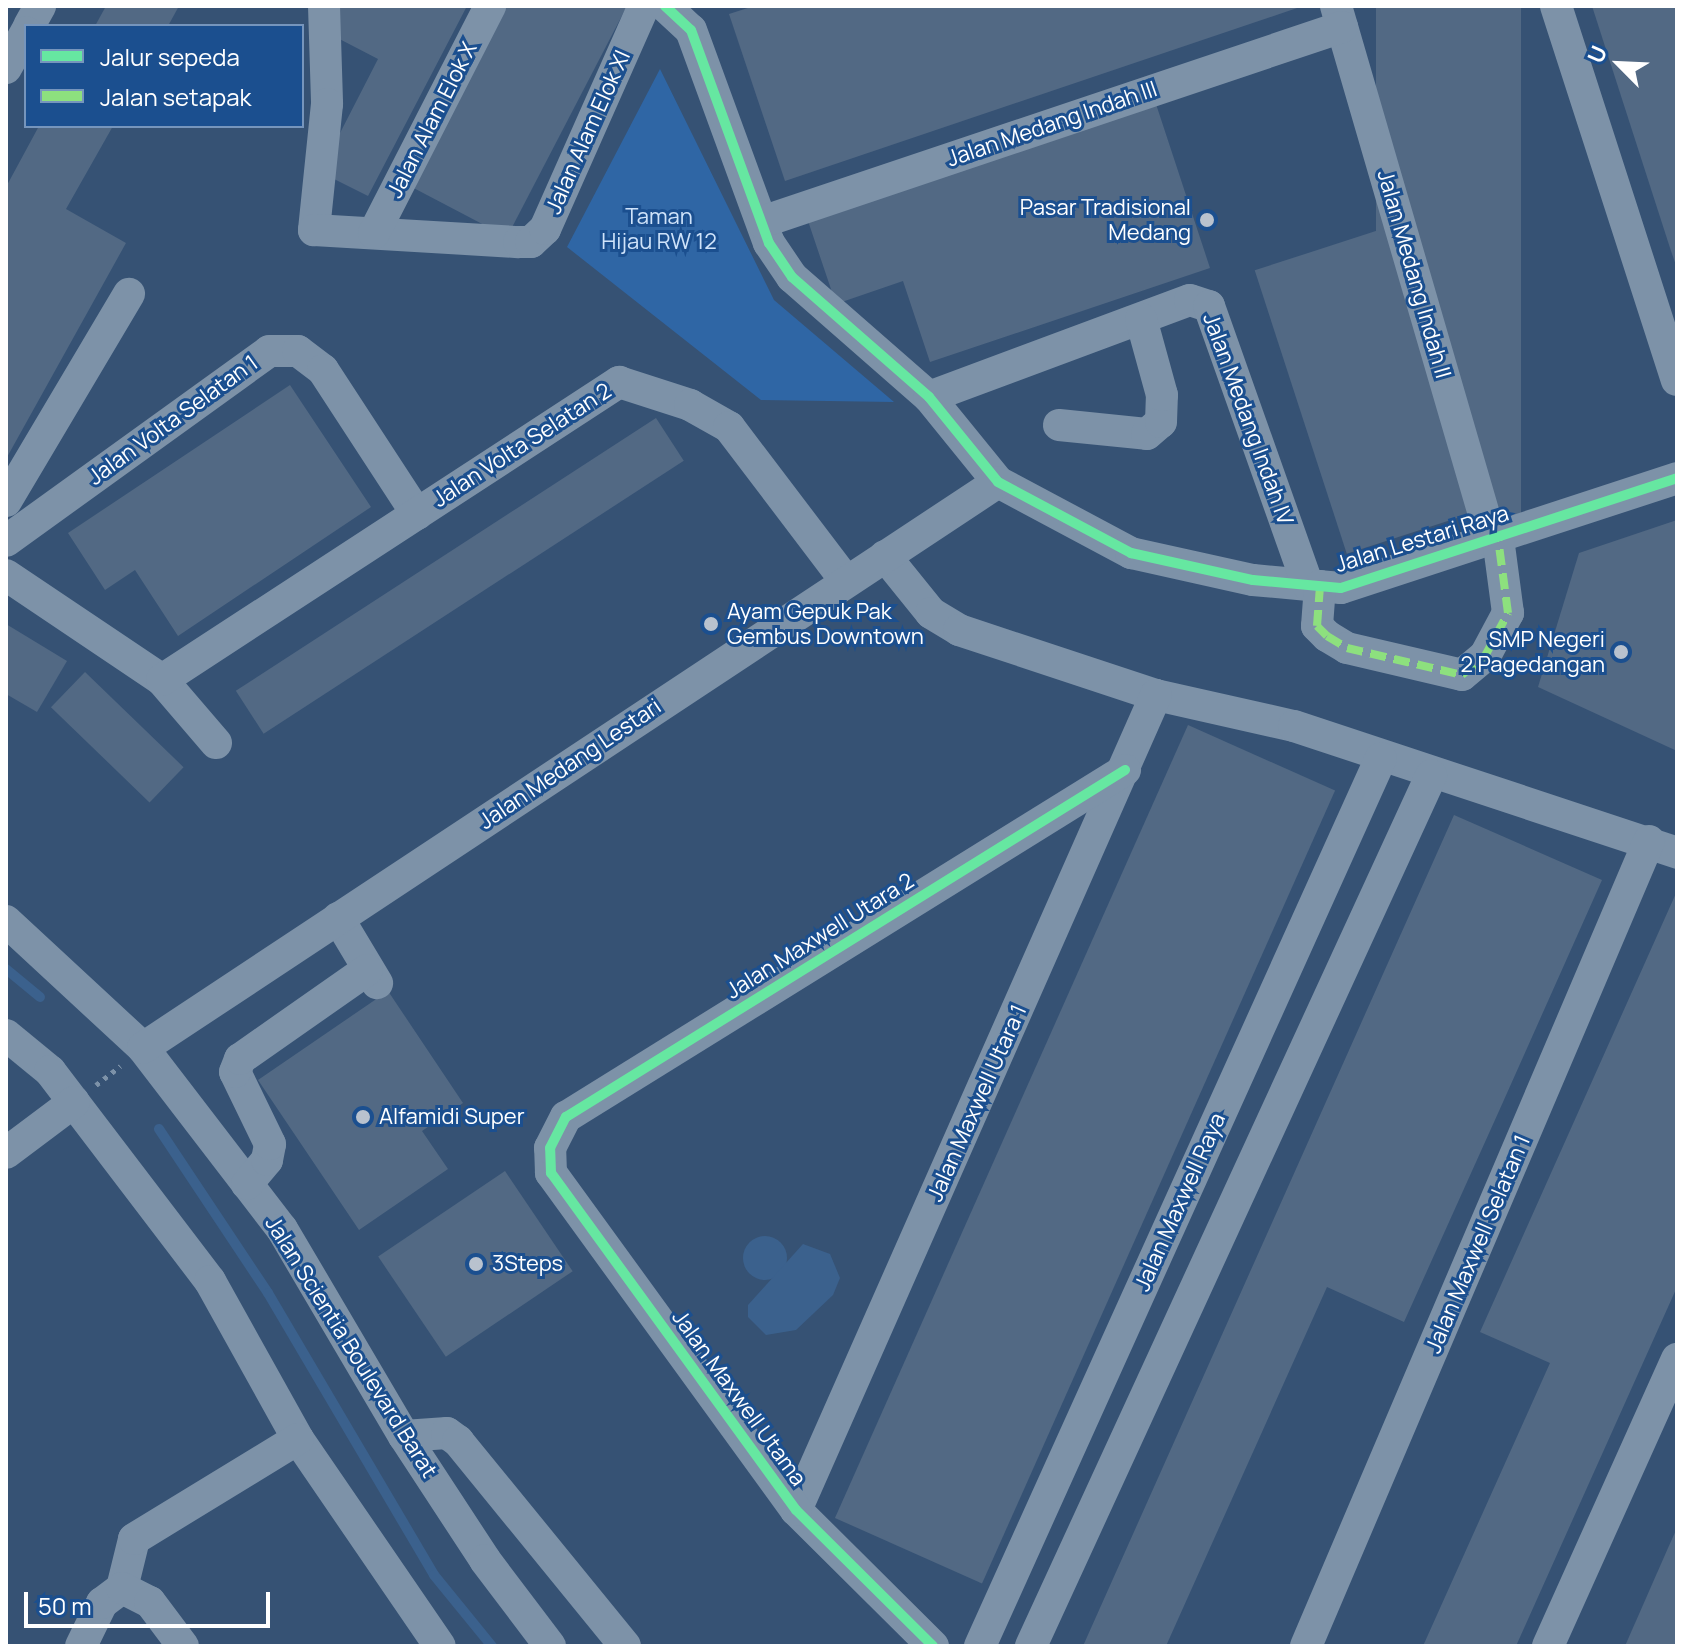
<!DOCTYPE html>
<style>
body{margin:0}
#map{position:relative;width:1683px;height:1652px;overflow:hidden;background:#365274;font-family:Manrope,sans-serif}
div>[style]{position:absolute}
[style*='--x']{left:calc(var(--x)*1px);top:calc(var(--y)*1px);width:calc(var(--w)*1px);rotate:calc(var(--a)*1deg)}
.green>*{inset:0;background:#2f66a5}
.water>*{inset:0;background:#3b618d}
.round{border-radius:50%}
.stream>*{height:10px;margin:-5px;padding:0 5px;transform-origin:5px;border-radius:5px;background:#3b618d}
.building>*{inset:0;background:#526984;transform-origin:0 0}
.path>*{height:5px;margin-top:-2.5px;transform-origin:0;background:repeating-linear-gradient(90deg,#7d92a8 0 4px,transparent 0 10px)}
.minor>*{height:32px;margin:-16px;padding:0 16px;transform-origin:16px;border-radius:16px;background:#7d92a8}
.quiet>*{height:8px;margin-top:-4px;transform-origin:0;background:repeating-linear-gradient(90deg,#8de07e 0 16px,transparent 0 24px)}
.cycleway>*{height:10px;margin:-5px;padding:0 5px;transform-origin:5px;border-radius:5px;background:#66e7a1}
.dots>*{width:22px;height:22px;translate:-50% -50%;box-sizing:border-box;border:4px solid #1b4f8f;border-radius:50%}
span{translate:-50% -50%;white-space:nowrap;text-align:center;line-height:1.15;-webkit-text-stroke:6px #1b4f8f;paint-order:stroke}
.street-label{font-size:22px;color:#fff}
.poi-label{font-size:22px;color:#fff}
.right{translate:-100% -50%;text-align:right}
.left{translate:0 -50%;text-align:left}
.park-label{font-size:22px;color:#cfe3fa}
.frame{position:absolute;inset:0;border:8px solid #fff;pointer-events:none}
.legend{position:absolute;left:24px;top:24px;width:280px;height:104px;box-sizing:border-box;background:#1b4f8f;border:2px solid #7695bc;margin:0;padding:10px 14px;list-style:none;font-size:24px;color:#fff}
.legend li{display:flex;align-items:center;gap:16px;height:40px}
.legend b{width:40px;border:2px solid #7695bc}
.north{position:absolute;left:1579px;top:24px;width:80px;height:80px;-webkit-text-stroke:6px #1b4f8f;paint-order:stroke;rotate:294deg;font-size:22px;font-weight:700;line-height:32px;text-align:center;color:#fff}
.north::after{content:'';display:block;margin:auto;width:28px;height:36px;background:#fff;clip-path:polygon(50% 0,100% 100%,50% 72%,0 100%)}
.scale{position:absolute;left:24px;top:1592px;width:246px;height:36px;box-sizing:border-box;border:4px solid #fff;border-top:0;padding-left:10px;font-size:24px;line-height:28px;white-space:nowrap;color:#fff;-webkit-text-stroke:6px #1b4f8f;paint-order:stroke}
</style>
<div id="map">
<div class="green">
<i style="clip-path:polygon(660px 69px,774px 300px,894px 402px,761px 400px,567px 247px)"></i>
</div>
<div class="water">
<i class="round" style="left:743px;top:1236px;width:44px;height:44px"></i>
<i style="clip-path:polygon(803px 1244px,830px 1254px,840px 1278px,833px 1295px,796px 1330px,766px 1335px,748px 1317px,748px 1305px)"></i>
</div>
<div class="stream">
<i style="--x:6;--y:969;--w:44;--a:39.5"></i>
<i style="--x:159;--y:1129;--w:197;--a:56.4"></i>
<i style="--x:268;--y:1293;--w:327;--a:59.5"></i>
<i style="--x:434;--y:1575;--w:92;--a:50.8"></i>
</div>
<div class="building">
<i style="clip-path:polygon(106px 6px,179px 6px,168px 26px,95px 26px)"></i>
<i style="clip-path:polygon(337px 6px,467px 6px,368px 196px,320px 172px,378px 59px,324px 31px)"></i>
<i style="clip-path:polygon(497px 6px,627px 6px,507px 237px,406px 184px)"></i>
<i style="clip-path:polygon(754px 6px,1300px 6px,1300px 7px,785px 181px,729px 14px)"></i>
<i style="left:1376px;top:6px;width:145px;height:512px"></i>
<i style="clip-path:polygon(1592px 6px,1677px 6px,1677px 268px,1671px 251px)"></i>
<i style="clip-path:polygon(1155px 101px,1210px 268px,930px 362px,903px 281px,836px 304px,807px 218px)"></i>
<i style="clip-path:polygon(39px 126px,113px 126px,66px 209px,126px 243px,6px 459px,6px 187px)"></i>
<i style="left:1385px;top:228px;width:298px;height:137px;rotate:72deg"></i>
<i style="clip-path:polygon(290px 385px,371px 507px,178px 636px,135px 570px,105px 590px,68px 533px)"></i>
<i style="left:656px;top:418px;width:51px;height:501px;rotate:57deg"></i>
<i style="clip-path:polygon(1677px 520px,1677px 751px,1538px 687px,1579px 553px)"></i>
<i style="clip-path:polygon(6px 624px,67px 661px,37px 712px,6px 694px)"></i>
<i style="left:85px;top:672px;width:137px;height:49px;rotate:44deg"></i>
<i style="left:1188px;top:725px;width:161px;height:868px;rotate:24deg"></i>
<i style="clip-path:polygon(1454px 815px,1602px 880px,1499px 1111px,1404px 1322px,1327px 1287px,1166px 1646px,1083px 1646px)"></i>
<i style="clip-path:polygon(1677px 891px,1677px 1287px,1516px 1646px,1423px 1646px,1550px 1363px,1480px 1332px)"></i>
<i style="clip-path:polygon(388px 991px,463px 1103px,422px 1131px,448px 1169px,359px 1230px,258px 1080px)"></i>
<i style="left:505px;top:1171px;width:121px;height:153px;rotate:56deg"></i>
<i style="clip-path:polygon(1677px 1528px,1677px 1646px,1625px 1646px,1668px 1548px)"></i>
</div>
<div class="path">
<i style="--x:96;--y:1085;--w:31;--a:-38"></i>
</div>
<div class="minor">
<i style="--x:324;--y:6;--w:98;--a:88.2"></i>
<i style="--x:327;--y:104;--w:127;--a:95.9"></i>
<i style="--x:314;--y:230;--w:205;--a:3.4"></i>
<i style="--x:519;--y:242;--w:12;--a:0"></i>
<i style="--x:531;--y:242;--w:19;--a:-43"></i>
<i style="--x:545;--y:229;--w:244;--a:-66.1"></i>
<i style="--x:665;--y:6;--w:35;--a:43"></i>
<i style="--x:691;--y:30;--w:227;--a:69.9"></i>
<i style="--x:769;--y:243;--w:41;--a:55.9"></i>
<i style="--x:792;--y:277;--w:182;--a:41.2"></i>
<i style="--x:929;--y:397;--w:109;--a:50.9"></i>
<i style="--x:998;--y:482;--w:151;--a:28.1"></i>
<i style="--x:1131;--y:553;--w:125;--a:12.5"></i>
<i style="--x:1253;--y:580;--w:88;--a:5.2"></i>
<i style="--x:1341;--y:588;--w:354;--a:-18.1"></i>
<i style="--x:1336;--y:6;--w:558;--a:73.77"></i>
<i style="--x:1556;--y:6;--w:393;--a:72.1"></i>
<i style="--x:29;--y:26;--w:23;--a:-61"></i>
<i style="--x:6;--y:68;--w:41;--a:-60.9"></i>
<i style="--x:762;--y:222;--w:612;--a:-18.58"></i>
<i style="--x:374;--y:233;--w:255;--a:-62.9"></i>
<i style="--x:929;--y:397;--w:278;--a:-20.4"></i>
<i style="--x:1190;--y:300;--w:20;--a:18"></i>
<i style="--x:1209;--y:306;--w:296;--a:70.5"></i>
<i style="--x:1059;--y:425;--w:88;--a:5.8"></i>
<i style="--x:1147;--y:434;--w:18;--a:-41"></i>
<i style="--x:1161;--y:422;--w:27;--a:-88"></i>
<i style="--x:1162;--y:395;--w:79;--a:-105.4"></i>
<i style="--x:6;--y:501;--w:241;--a:-59.3"></i>
<i style="--x:6;--y:541;--w:324;--a:-35.8"></i>
<i style="--x:269;--y:351;--w:29;--a:0"></i>
<i style="--x:298;--y:351;--w:31;--a:37"></i>
<i style="--x:323;--y:370;--w:172;--a:56.9"></i>
<i style="--x:885;--y:556;--w:73;--a:51.1"></i>
<i style="--x:931;--y:613;--w:33;--a:31"></i>
<i style="--x:959;--y:630;--w:207;--a:18.3"></i>
<i style="--x:1156;--y:695;--w:141;--a:12.7"></i>
<i style="--x:1294;--y:726;--w:404;--a:18.3"></i>
<i style="--x:6;--y:575;--w:188;--a:33.9"></i>
<i style="--x:162;--y:680;--w:83;--a:49.4"></i>
<i style="--x:1320;--y:586;--w:40;--a:94.3"></i>
<i style="--x:1317;--y:626;--w:14;--a:45"></i>
<i style="--x:1327;--y:636;--w:23;--a:31"></i>
<i style="--x:1347;--y:648;--w:118;--a:13.2"></i>
<i style="--x:1462;--y:675;--w:30;--a:-40"></i>
<i style="--x:1485;--y:656;--w:49;--a:-61.9"></i>
<i style="--x:1508;--y:613;--w:76;--a:-97.6"></i>
<i style="--x:162;--y:680;--w:546;--a:-33.11"></i>
<i style="--x:619;--y:382;--w:75;--a:17.9"></i>
<i style="--x:690;--y:405;--w:45;--a:29.4"></i>
<i style="--x:729;--y:427;--w:193;--a:52.8"></i>
<i style="--x:338;--y:918;--w:76;--a:59"></i>
<i style="--x:6;--y:921;--w:187;--a:42.8"></i>
<i style="--x:143;--y:1048;--w:228;--a:52.5"></i>
<i style="--x:282;--y:1229;--w:240;--a:59.5"></i>
<i style="--x:404;--y:1436;--w:148;--a:56.8"></i>
<i style="--x:485;--y:1560;--w:108;--a:52.9"></i>
<i style="--x:6;--y:1035;--w:57;--a:39.3"></i>
<i style="--x:50;--y:1071;--w:264;--a:52.7"></i>
<i style="--x:210;--y:1281;--w:181;--a:60.9"></i>
<i style="--x:298;--y:1439;--w:251;--a:55.6"></i>
<i style="--x:143;--y:1048;--w:1025;--a:-33.5"></i>
<i style="--x:6;--y:1153;--w:85;--a:-36.9"></i>
<i style="--x:247;--y:1184;--w:31;--a:-50"></i>
<i style="--x:267;--y:1160;--w:16;--a:-79"></i>
<i style="--x:270;--y:1144;--w:80;--a:-115.9"></i>
<i style="--x:235;--y:1072;--w:14;--a:-69"></i>
<i style="--x:240;--y:1059;--w:155;--a:-35"></i>
<i style="--x:404;--y:1436;--w:43;--a:-4"></i>
<i style="--x:447;--y:1433;--w:14;--a:36"></i>
<i style="--x:458;--y:1441;--w:264;--a:50.8"></i>
<i style="--x:796;--y:1510;--w:891;--a:-66.17"></i>
<i style="--x:122;--y:1588;--w:50;--a:-76.2"></i>
<i style="--x:134;--y:1539;--w:192;--a:-31.4"></i>
<i style="--x:81;--y:1646;--w:48;--a:-64"></i>
<i style="--x:102;--y:1603;--w:25;--a:-37"></i>
<i style="--x:122;--y:1588;--w:31;--a:27"></i>
<i style="--x:150;--y:1602;--w:55;--a:53.1"></i>
<i style="--x:933;--y:1646;--w:193;--a:-135.2"></i>
<i style="--x:796;--y:1510;--w:417;--a:-126"></i>
<i style="--x:551;--y:1173;--w:25;--a:-92"></i>
<i style="--x:550;--y:1148;--w:35;--a:-63"></i>
<i style="--x:566;--y:1117;--w:658;--a:-31.83"></i>
<i style="--x:980;--y:1646;--w:974;--a:-65.7"></i>
<i style="--x:1031;--y:1646;--w:958;--a:-65.31"></i>
<i style="--x:1306;--y:1646;--w:875;--a:-66.92"></i>
<i style="--x:1548;--y:1646;--w:315;--a:-65.8"></i>
</div>
<div class="quiet">
<i style="--x:1320;--y:586;--w:40;--a:94.3"></i>
<i style="--x:1317;--y:626;--w:14;--a:45"></i>
<i style="--x:1327;--y:636;--w:23;--a:31"></i>
<i style="--x:1347;--y:648;--w:118;--a:13.2"></i>
<i style="--x:1462;--y:675;--w:30;--a:-40"></i>
<i style="--x:1485;--y:656;--w:49;--a:-61.9"></i>
<i style="--x:1508;--y:613;--w:76;--a:-97.6"></i>
</div>
<div class="cycleway">
<i style="--x:665;--y:6;--w:35;--a:43"></i>
<i style="--x:691;--y:30;--w:227;--a:69.9"></i>
<i style="--x:769;--y:243;--w:41;--a:55.9"></i>
<i style="--x:792;--y:277;--w:182;--a:41.2"></i>
<i style="--x:929;--y:397;--w:109;--a:50.9"></i>
<i style="--x:998;--y:482;--w:151;--a:28.1"></i>
<i style="--x:1131;--y:553;--w:125;--a:12.5"></i>
<i style="--x:1253;--y:580;--w:88;--a:5.2"></i>
<i style="--x:1341;--y:588;--w:354;--a:-18.1"></i>
<i style="--x:933;--y:1646;--w:193;--a:-135.2"></i>
<i style="--x:796;--y:1510;--w:417;--a:-126"></i>
<i style="--x:551;--y:1173;--w:25;--a:-92"></i>
<i style="--x:550;--y:1148;--w:35;--a:-63"></i>
<i style="--x:566;--y:1117;--w:658;--a:-31.83"></i>
</div>
<div class="dots">
<i style="left:1207px;top:220px;background:#b9c2ce"></i>
<i style="left:711px;top:624px;background:#b9c2ce"></i>
<i style="left:1621px;top:652px;background:#b9c2ce"></i>
<i style="left:363px;top:1117px;background:#b9c2ce"></i>
<i style="left:476px;top:1264px;background:#b9c2ce"></i>
</div>
<div class="street-label">
<span style="left:432px;top:120px;rotate:-63deg">Jalan Alam Elok X</span>
<span style="left:1052px;top:124px;rotate:-19deg">Jalan Medang Indah III</span>
<span style="left:588px;top:132px;rotate:-66deg">Jalan Alam Elok XI</span>
<span style="left:1414px;top:274px;rotate:74deg">Jalan Medang Indah II</span>
<span style="left:1248px;top:419px;rotate:70deg">Jalan Medang Indah IV</span>
<span style="left:173px;top:420px;rotate:-36deg">Jalan Volta Selatan 1</span>
<span style="left:522px;top:445px;rotate:-33deg">Jalan Volta Selatan 2</span>
<span style="left:1422px;top:539px;rotate:-17deg">Jalan Lestari Raya</span>
<span style="left:570px;top:764px;rotate:-34deg">Jalan Medang Lestari</span>
<span style="left:820px;top:936px;rotate:-32deg">Jalan Maxwell Utara 2</span>
<span style="left:977px;top:1103px;rotate:-66deg">Jalan Maxwell Utara 1</span>
<span style="left:1180px;top:1202px;rotate:-66deg">Jalan Maxwell Raya</span>
<span style="left:1478px;top:1244px;rotate:-67deg">Jalan Maxwell Selatan 1</span>
<span style="left:351px;top:1347px;rotate:58deg">Jalan Scientia Boulevard Barat</span>
<span style="left:739px;top:1398px;rotate:54deg">Jalan Maxwell Utama</span>
</div>
<div class="poi-label">
<span class="right" style="left:1191px;top:220px">Pasar Tradisional<br>Medang</span>
<span class="left" style="left:727px;top:624px">Ayam Gepuk Pak<br>Gembus Downtown</span>
<span class="right" style="left:1605px;top:652px">SMP Negeri<br>2 Pagedangan</span>
<span class="left" style="left:379px;top:1117px">Alfamidi Super</span>
<span class="left" style="left:492px;top:1264px">3Steps</span>
</div>
<div class="park-label">
<span style="left:659px;top:229px">Taman<br>Hijau RW 12</span>
</div>
<div class="frame"></div>
<ul class="legend">
<li><b style="height:10px;background:#66e7a1"></b>Jalur sepeda</li>
<li><b style="height:10px;background:#8de07e"></b>Jalan setapak</li>
</ul>
<div class="north">U</div>
<div class="scale">50 m</div>
</div>
